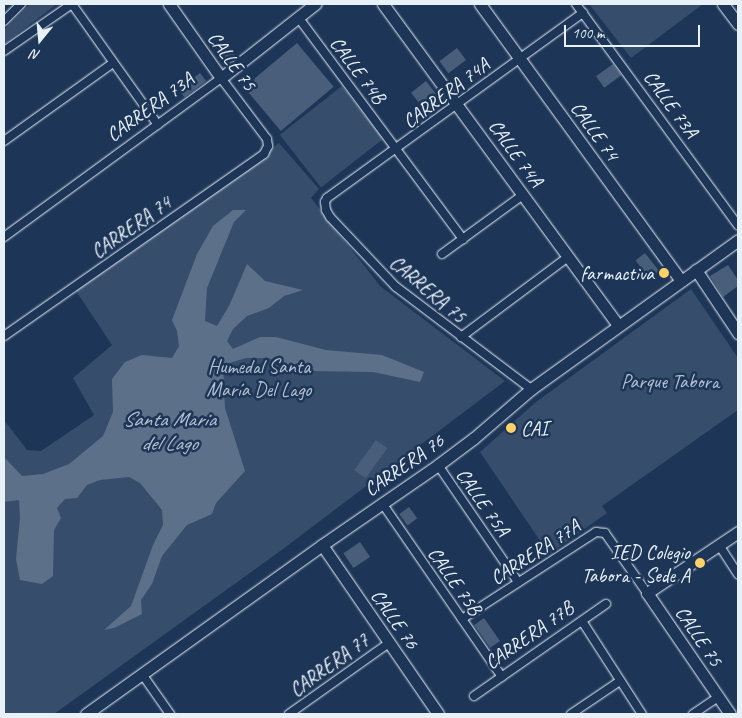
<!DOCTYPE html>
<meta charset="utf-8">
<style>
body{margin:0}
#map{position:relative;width:742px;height:718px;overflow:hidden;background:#1d3557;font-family:Caveat,sans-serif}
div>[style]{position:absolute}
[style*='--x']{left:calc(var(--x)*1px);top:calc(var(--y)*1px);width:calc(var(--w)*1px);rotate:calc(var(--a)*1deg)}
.green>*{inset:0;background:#374d6c;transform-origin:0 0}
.water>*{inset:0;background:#5d7089}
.building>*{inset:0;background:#495e7a;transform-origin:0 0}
.roads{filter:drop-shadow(0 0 1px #e8f1f8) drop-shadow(0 0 1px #e8f1f8)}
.street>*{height:8px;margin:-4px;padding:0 4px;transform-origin:4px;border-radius:4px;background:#1d3557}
.secondary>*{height:11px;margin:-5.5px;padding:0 5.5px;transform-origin:5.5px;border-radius:5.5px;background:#1d3557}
.dots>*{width:14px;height:14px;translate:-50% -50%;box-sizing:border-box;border:2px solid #1d3557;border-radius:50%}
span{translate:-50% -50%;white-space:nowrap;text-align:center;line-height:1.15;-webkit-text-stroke:5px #1d3557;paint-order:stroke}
.street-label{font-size:20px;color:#e8f1f8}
.poi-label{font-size:20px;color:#e8f1f8}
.right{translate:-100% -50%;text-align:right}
.left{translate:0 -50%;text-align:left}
.park-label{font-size:20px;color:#b3c0ce}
.water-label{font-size:21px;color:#b7c4d1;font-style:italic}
.frame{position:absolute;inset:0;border:5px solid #e8f1f8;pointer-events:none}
.north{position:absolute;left:15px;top:15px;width:50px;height:50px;-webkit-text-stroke:4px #1d3557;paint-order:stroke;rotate:197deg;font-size:14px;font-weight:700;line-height:20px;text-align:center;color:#e8f1f8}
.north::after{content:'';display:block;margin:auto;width:18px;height:22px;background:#e8f1f8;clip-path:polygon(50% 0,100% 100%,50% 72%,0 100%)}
.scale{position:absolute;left:564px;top:25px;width:136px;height:22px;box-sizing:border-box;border:2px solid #e8f1f8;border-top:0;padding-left:6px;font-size:15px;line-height:18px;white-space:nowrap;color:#e8f1f8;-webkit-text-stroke:4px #1d3557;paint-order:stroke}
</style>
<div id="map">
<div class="green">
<i style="clip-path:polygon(30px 4px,57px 4px,4px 44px,4px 30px)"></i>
<i style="clip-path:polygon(589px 4px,703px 4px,631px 58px)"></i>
<i style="left:342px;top:86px;width:67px;height:79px;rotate:52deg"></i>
<i style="clip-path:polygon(279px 143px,319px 189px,311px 198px,380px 286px,505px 381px,283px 549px,54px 714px,4px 714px,4px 420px,27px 450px,41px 451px,94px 415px,73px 378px,112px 345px,74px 288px)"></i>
<i style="clip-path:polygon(691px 289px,738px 358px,738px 410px,602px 506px,607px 513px,549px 554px,480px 452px,536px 402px)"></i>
</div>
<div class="water">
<i style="clip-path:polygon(233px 210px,246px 210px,234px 222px,207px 288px,205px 321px,217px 326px,229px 306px,247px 264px,265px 281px,303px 290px,284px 296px,269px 308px,247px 316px,233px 329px,227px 341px,233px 349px,260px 337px,276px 337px,326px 350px,382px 355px,424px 372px,420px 382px,373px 372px,306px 371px,268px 358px,246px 358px,223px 365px,225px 408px,245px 471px,216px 503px,212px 514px,187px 525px,162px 556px,152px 584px,141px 600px,142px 614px,114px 628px,104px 630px,131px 606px,153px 545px,163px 525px,162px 510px,140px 483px,129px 477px,100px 480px,87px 485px,77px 498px,65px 499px,57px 508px,61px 518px,54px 530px,53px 576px,42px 584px,20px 580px,16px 559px,20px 518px,19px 500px,4px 502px,4px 457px,22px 476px,43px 474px,69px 464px,103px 436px,113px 412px,112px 379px,125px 362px,142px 355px,172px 358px,179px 346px,177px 331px,172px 320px,197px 254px,213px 226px)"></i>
</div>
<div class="building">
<i style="left:297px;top:43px;width:57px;height:69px;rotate:50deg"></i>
<i style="left:227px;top:45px;width:13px;height:14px;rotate:51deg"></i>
<i style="left:457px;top:48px;width:15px;height:22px;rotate:53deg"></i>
<i style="left:613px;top:64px;width:14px;height:21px;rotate:54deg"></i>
<i style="left:200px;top:73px;width:10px;height:27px;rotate:53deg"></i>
<i style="left:426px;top:81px;width:29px;height:19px;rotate:52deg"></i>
<i style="left:645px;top:253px;width:23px;height:12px;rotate:52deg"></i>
<i style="clip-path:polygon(728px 265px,738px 280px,738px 286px,723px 297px,710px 276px)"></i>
<i style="left:376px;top:440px;width:14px;height:37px;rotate:36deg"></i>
<i style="left:409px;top:507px;width:14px;height:12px;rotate:54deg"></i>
<i style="left:360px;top:542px;width:18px;height:20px;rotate:56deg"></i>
<i style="left:484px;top:618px;width:28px;height:12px;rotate:55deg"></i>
</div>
<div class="roads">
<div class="street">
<i style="--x:72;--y:4;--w:148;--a:54.6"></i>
<i style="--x:576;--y:4;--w:274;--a:53.8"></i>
<i style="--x:298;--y:17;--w:277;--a:53.4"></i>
<i style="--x:4;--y:21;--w:24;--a:-45"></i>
<i style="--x:4;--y:51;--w:83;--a:-34.7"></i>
<i style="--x:4;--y:141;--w:134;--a:-35.6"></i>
<i style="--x:4;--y:237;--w:269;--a:-36.2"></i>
<i style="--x:221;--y:78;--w:76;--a:53"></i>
<i style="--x:267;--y:139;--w:7;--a:82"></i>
<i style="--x:268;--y:146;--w:9;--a:117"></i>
<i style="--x:264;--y:154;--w:317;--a:145"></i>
<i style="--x:442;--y:254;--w:100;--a:-36.1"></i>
<i style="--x:461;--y:337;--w:134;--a:-36.8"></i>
<i style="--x:531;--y:389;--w:169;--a:-142.9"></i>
<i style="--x:396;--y:287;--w:96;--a:-133.3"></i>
<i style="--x:330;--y:217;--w:8;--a:-120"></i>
<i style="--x:326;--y:210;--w:8;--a:-97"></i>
<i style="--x:325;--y:202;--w:4;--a:-63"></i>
<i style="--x:327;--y:198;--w:316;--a:-35.9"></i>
<i style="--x:438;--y:465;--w:142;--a:55.6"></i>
<i style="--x:382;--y:503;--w:211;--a:55.4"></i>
<i style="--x:719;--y:545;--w:35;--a:57"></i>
<i style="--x:462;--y:619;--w:160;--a:-33"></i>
<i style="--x:596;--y:532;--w:9;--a:6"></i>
<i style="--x:605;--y:533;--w:73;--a:55"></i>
<i style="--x:582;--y:621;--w:111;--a:57.2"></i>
<i style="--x:142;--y:674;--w:49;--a:55"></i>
<i style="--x:474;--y:696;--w:161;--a:-34.9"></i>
<i style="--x:289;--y:714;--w:123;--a:-35.4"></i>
<i style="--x:571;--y:714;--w:59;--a:-34"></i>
<i style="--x:693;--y:714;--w:30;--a:-34"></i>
</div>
<div class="secondary">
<i style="--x:169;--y:4;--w:90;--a:54.9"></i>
<i style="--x:221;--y:78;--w:120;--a:-38.2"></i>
<i style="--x:383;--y:4;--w:398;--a:53.8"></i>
<i style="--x:480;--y:4;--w:342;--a:54"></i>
<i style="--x:723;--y:4;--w:25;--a:53"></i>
<i style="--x:696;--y:270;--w:76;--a:56.3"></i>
<i style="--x:322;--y:545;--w:205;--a:55.5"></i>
<i style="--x:86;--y:714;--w:290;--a:-35.6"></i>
<i style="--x:322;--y:545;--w:141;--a:-34.6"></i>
<i style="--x:438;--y:465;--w:45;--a:-36.9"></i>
<i style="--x:474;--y:438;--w:75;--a:-40.7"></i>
<i style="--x:531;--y:389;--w:255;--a:-35.7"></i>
<i style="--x:730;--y:714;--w:147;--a:-124.4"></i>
<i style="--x:647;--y:593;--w:110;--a:-33.8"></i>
</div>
</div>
<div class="dots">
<i style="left:664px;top:273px;background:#ffd166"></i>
<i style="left:511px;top:428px;background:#ffd166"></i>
<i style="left:700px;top:563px;background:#ffd166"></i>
</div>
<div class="street-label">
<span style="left:232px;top:61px;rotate:54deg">CALLE 75</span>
<span style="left:358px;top:70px;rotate:53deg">CALLE 74B</span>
<span style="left:446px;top:93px;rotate:-37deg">CARRERA 74A</span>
<span style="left:671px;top:104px;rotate:54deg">CALLE 73A</span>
<span style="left:150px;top:107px;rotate:-36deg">CARRERA 73A</span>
<span style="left:595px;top:131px;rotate:54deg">CALLE 74</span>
<span style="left:516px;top:153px;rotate:54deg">CALLE 74A</span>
<span style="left:131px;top:227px;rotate:-35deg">CARRERA 74</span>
<span style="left:428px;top:289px;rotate:40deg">CARRERA 75</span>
<span style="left:404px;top:465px;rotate:-35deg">CARRERA 76</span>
<span style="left:483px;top:502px;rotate:55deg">CALLE 75A</span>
<span style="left:535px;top:552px;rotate:-33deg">CARRERA 77A</span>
<span style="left:455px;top:581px;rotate:55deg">CALLE 75B</span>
<span style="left:395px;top:619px;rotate:55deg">CALLE 76</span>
<span style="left:529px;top:635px;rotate:-35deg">CARRERA 77B</span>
<span style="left:699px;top:636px;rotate:56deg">CALLE 75</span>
<span style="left:329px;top:665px;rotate:-36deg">CARRERA 77</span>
</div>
<div class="poi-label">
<span class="right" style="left:654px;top:273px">farmactiva</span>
<span class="left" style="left:521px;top:428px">CAI</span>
<span class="right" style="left:690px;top:564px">IED Colegio<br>Tabora - Sede A</span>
</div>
<div class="park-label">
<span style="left:259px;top:378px">Humedal Santa<br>María Del Lago</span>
<span style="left:670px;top:381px">Parque Tabora</span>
</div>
<div class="water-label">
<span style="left:169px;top:431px">Santa Maria<br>del Lago</span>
</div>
<div class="frame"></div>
<div class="north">N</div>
<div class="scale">100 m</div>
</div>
